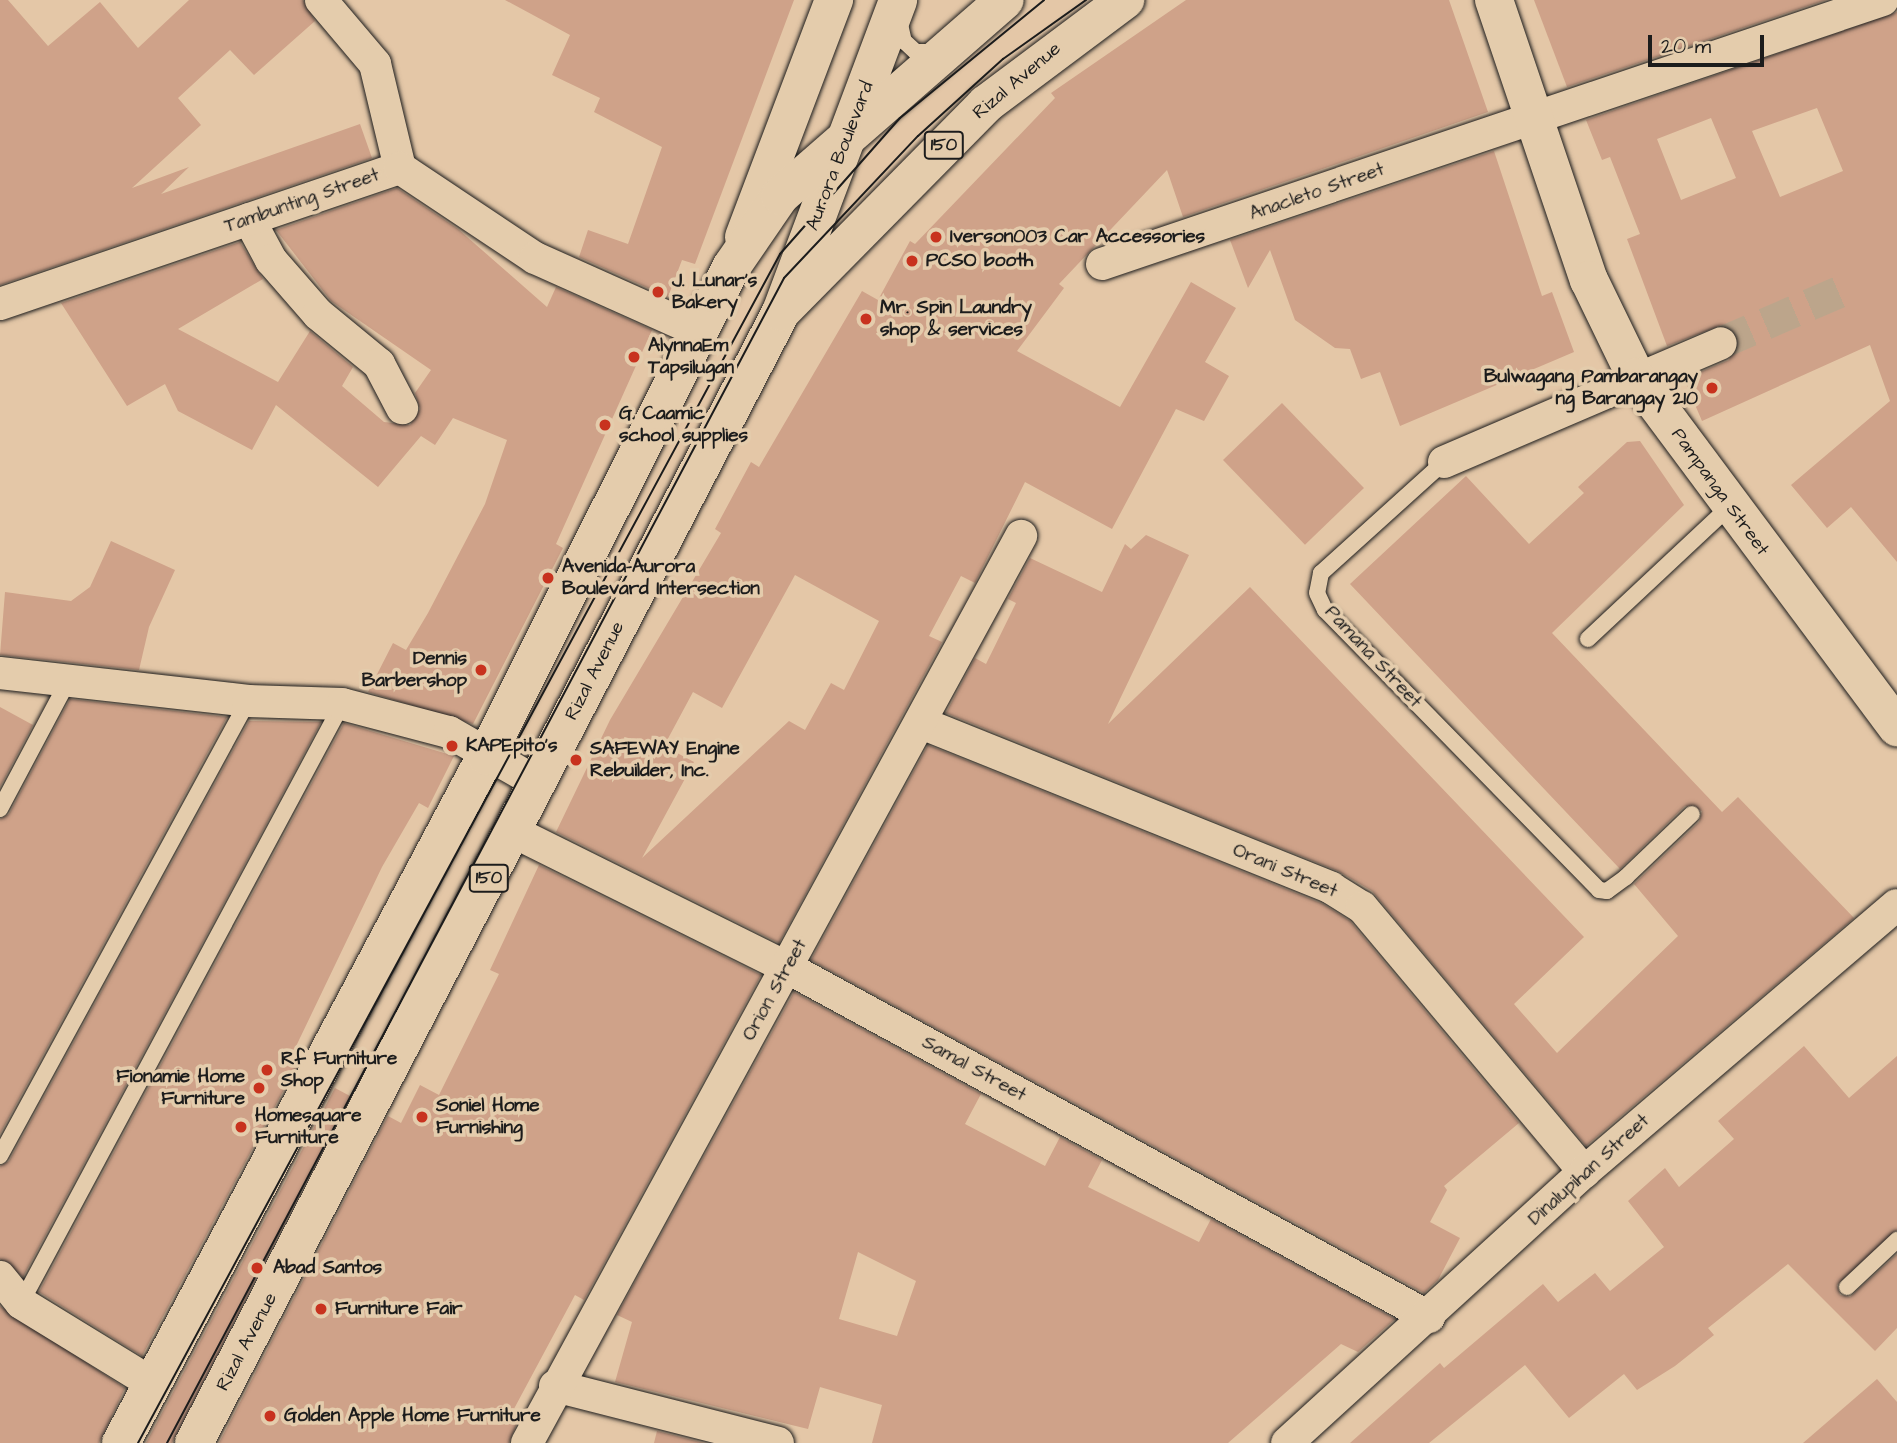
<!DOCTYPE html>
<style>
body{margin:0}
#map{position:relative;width:1897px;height:1443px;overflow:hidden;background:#e4c7a7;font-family:"Architects Daughter",sans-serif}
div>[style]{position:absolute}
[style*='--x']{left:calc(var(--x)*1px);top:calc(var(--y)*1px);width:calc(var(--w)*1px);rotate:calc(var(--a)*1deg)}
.building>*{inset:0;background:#cfa289;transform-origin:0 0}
.street-tunnel>*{height:32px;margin-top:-16px;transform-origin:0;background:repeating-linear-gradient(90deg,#bca58b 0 32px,transparent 0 48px)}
.roads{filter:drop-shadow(0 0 2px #1c1c1c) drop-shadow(0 0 2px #1c1c1c)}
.lane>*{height:16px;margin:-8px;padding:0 8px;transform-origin:8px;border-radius:8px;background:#e4ccac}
.street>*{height:32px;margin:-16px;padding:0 16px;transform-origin:16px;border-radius:16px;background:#e4ccac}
.secondary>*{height:38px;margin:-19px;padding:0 19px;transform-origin:19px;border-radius:19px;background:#e4ccac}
.primary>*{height:38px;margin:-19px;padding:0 19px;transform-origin:19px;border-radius:19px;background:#e4ccac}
.tram>*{height:2px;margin:-1px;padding:0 1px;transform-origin:1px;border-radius:1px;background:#1c1c1c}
.dots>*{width:19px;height:19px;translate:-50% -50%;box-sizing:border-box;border:4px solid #e4ccac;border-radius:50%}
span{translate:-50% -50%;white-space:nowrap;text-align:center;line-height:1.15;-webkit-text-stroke:7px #e4ccac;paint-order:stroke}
.shield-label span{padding:2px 5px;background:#e4ccac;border:2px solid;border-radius:5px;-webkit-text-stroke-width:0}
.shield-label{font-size:18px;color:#1c1c1c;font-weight:700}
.street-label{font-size:19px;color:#1c1c1c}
.poi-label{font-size:19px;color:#1c1c1c;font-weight:700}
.left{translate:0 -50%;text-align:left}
.right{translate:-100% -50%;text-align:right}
.scale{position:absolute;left:1648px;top:35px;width:116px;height:32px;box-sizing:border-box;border:4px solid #1c1c1c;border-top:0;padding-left:9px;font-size:21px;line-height:24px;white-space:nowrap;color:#1c1c1c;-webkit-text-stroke:5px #e4ccac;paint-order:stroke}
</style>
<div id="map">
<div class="building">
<i style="clip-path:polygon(0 0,8px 0,48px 46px,100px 2px,138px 48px,189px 0,303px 0,315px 21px,254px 75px,230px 50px,178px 98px,201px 125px,132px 188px,189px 167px,161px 194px,360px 124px,372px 158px,0 285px)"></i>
<i style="clip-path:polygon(505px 0,794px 0,695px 264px,682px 260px,668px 297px,579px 257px,588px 230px,628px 244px,662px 147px,594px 112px,600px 98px,552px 75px,570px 35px)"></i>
<i style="clip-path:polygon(evenodd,1186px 0,1449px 0,1488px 112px,1183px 217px,1167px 170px,1059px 284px,1064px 288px,1017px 351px,1120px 407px,1191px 282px,1236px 308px,1205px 362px,1229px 376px,1204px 421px,1176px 409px,1112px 529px,1025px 482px,975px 583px,961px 576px,929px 636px,942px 642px,779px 943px,556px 832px,610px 720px,721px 533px,715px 529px,751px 462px,759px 467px,862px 291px,878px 300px,910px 241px,915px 244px,1055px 98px,1051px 93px,1186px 0,795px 575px,879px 621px,844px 690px,831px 683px,805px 730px,789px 721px,642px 858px,694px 762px,664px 746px,693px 692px,722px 708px,795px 575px)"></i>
<i style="clip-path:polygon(1534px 0,1826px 0,1567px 87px)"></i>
<i style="clip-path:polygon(evenodd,1897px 12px,1897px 562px,1851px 507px,1827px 528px,1791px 485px,1890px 401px,1870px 345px,1702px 421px,1684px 379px,1729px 360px,1738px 336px,1722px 325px,1667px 346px,1627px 239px,1640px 234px,1610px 157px,1602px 160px,1586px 120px,1897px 12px,1817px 108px,1843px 171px,1780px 197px,1752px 131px,1817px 108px,1897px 12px,1711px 118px,1736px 178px,1681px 200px,1657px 139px,1711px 118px)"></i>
<i style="clip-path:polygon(1494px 151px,1542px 296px,1552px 292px,1574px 352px,1400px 426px,1380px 372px,1361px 379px,1350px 349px,1335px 348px,1295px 320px,1270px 250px,1248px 288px,1230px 240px)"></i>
<i style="clip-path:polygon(397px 188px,458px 229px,547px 307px,556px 287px,652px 330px,556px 544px,563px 548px,473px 724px,368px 692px,393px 643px,406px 650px,428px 613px,485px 504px,507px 440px,453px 418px,435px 445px,421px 436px,378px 487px,276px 405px,252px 450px,178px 411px,165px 384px,127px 406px,61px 303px,240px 242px,263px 279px,178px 329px,278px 382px,310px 331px,353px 367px,342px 386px,384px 422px,410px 425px,420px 409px,415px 393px,431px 370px,331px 301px,276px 230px)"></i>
<i style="left:1282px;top:403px;width:118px;height:82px;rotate:46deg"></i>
<i style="clip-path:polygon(1640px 441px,1684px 505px,1552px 633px,1722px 812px,1738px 797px,1854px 918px,1586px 1146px,1372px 891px,1338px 871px,946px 713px,975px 658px,986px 664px,1016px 603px,1008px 599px,1030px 558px,1102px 592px,1125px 544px,1131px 549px,1146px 535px,1189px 555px,1108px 724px,1250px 587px,1584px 937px,1514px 1004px,1557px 1053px,1678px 936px,1634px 884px,1699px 822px,1702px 811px,1685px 806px,1620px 869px,1350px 584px,1466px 476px,1529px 544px,1584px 493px,1578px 487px,1627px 442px)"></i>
<i style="clip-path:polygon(111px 541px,175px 570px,149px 627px,139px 670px,0 655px,5px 592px,71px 601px,90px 587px)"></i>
<i style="clip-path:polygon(70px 699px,227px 717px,0 1134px,0 819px,9px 814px)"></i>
<i style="clip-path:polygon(0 707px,33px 725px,0 787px)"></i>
<i style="clip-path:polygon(249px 721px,321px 722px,23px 1277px,0 1259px,0 1166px,9px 1161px)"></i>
<i style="clip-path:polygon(344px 723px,454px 756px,428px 808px,419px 803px,382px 867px,288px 1063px,296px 1067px,142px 1356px,39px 1292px)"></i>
<i style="clip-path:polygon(928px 745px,1323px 904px,1350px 921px,1519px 1123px,1444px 1186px,1447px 1190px,1430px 1222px,1460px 1238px,1438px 1280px,1424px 1293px,811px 960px)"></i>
<i style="clip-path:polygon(539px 865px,761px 975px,584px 1300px,575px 1295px,508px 1420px,517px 1423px,509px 1443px,219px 1443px,388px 1116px,401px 1123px,420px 1085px,439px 1095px,499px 974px,490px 970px)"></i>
<i style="clip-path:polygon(evenodd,794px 992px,981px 1094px,965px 1124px,1045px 1166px,1060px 1137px,1102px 1160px,1088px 1187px,1199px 1242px,1211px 1219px,1395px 1319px,1358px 1352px,1341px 1344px,1228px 1443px,872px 1443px,882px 1405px,820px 1387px,808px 1429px,615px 1382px,632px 1322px,617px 1315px,794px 992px,858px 1252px,916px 1281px,897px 1336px,839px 1319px,858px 1252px)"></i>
<i style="clip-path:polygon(1804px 1046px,1849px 1098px,1897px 1056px,1897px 1230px,1837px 1285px,1840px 1295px,1850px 1297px,1897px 1254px,1897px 1328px,1875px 1351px,1788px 1264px,1708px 1328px,1714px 1335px,1675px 1366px,1637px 1390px,1624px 1374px,1569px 1418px,1525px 1365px,1429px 1443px,1350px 1443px,1440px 1363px,1444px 1368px,1543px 1284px,1558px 1302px,1595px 1273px,1610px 1291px,1664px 1247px,1628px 1201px,1665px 1168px,1679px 1187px,1734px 1139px,1718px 1121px)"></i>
<i style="clip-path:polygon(335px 1088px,350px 1096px,172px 1443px,146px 1443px)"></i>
<i style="clip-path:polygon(0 1306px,125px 1388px,99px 1443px,0 1443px)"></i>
<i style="clip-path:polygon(1877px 1379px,1897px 1402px,1897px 1443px,1803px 1443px)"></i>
<i style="clip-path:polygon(657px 1431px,704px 1443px,654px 1443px)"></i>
</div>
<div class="street-tunnel">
<i style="--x:1721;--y:343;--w:134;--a:-23.3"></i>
</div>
<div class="roads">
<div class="lane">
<i style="--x:899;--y:20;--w:22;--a:77"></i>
<i style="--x:904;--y:41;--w:16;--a:43"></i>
<i style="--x:916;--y:52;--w:20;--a:0"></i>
<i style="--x:1444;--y:462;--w:166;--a:137.9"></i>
<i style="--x:1321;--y:573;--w:20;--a:101"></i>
<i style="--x:1317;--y:593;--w:19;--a:65"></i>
<i style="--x:1325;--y:610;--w:392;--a:45.6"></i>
<i style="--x:1599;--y:890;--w:8;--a:7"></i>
<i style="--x:1607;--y:891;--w:24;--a:-36"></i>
<i style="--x:1626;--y:877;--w:91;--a:-43.7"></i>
<i style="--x:1588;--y:639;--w:193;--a:-43.1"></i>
<i style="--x:0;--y:809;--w:143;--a:-62"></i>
<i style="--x:0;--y:1156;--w:518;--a:-61.41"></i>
<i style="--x:1847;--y:1287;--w:69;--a:-43.2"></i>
<i style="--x:21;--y:1303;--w:680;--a:-61.81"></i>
</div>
<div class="street">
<i style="--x:321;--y:0;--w:84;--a:49.8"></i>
<i style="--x:375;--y:64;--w:107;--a:76.5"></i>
<i style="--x:249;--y:219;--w:47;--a:61.8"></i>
<i style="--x:271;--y:260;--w:72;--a:49"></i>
<i style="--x:318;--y:314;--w:79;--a:39.3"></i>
<i style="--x:379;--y:364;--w:50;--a:62.4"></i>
<i style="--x:1102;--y:264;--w:824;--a:-18.68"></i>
<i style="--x:0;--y:304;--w:422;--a:-18.8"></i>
<i style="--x:400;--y:168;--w:162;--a:33.7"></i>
<i style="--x:535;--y:258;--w:179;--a:24.1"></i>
<i style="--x:1444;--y:462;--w:301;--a:-23.2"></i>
<i style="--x:0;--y:673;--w:250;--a:6.4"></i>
<i style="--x:248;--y:701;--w:94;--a:1.8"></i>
<i style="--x:342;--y:704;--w:111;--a:14.7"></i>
<i style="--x:449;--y:732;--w:103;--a:29.8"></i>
<i style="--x:924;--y:724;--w:439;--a:21.9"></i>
<i style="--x:1331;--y:888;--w:36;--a:32"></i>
<i style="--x:1362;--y:907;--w:346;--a:50"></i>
<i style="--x:514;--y:832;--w:306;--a:26.4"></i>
<i style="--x:788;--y:968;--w:730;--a:28.57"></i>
<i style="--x:0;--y:1277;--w:33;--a:51"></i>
<i style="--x:21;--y:1303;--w:155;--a:31.5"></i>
<i style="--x:555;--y:1386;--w:230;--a:14.3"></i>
<i style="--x:527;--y:1443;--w:1033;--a:-61.42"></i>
<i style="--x:1287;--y:1443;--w:402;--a:-42.4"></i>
<i style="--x:1584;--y:1172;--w:411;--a:-40.5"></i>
</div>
<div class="secondary">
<i style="--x:1494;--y:0;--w:296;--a:71.3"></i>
<i style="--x:1589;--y:280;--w:108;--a:64.1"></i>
<i style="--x:1636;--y:377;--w:437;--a:53.3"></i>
<i style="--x:744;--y:237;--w:254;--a:-69.2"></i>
<i style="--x:781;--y:312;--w:333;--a:-69.4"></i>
</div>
<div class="primary">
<i style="--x:121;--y:1443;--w:778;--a:-62.02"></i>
<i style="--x:486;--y:756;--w:548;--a:-63.34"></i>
<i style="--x:732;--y:266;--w:85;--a:-55.6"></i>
<i style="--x:780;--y:196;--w:298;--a:-41.1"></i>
<i style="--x:194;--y:1443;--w:1274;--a:-62.57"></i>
<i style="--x:781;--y:312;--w:292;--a:-45.4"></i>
<i style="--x:986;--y:104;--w:174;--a:-36.8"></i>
</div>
</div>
<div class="tram">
<i style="--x:138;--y:1443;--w:1351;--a:-61.63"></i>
<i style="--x:780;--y:254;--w:181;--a:-48.6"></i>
<i style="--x:900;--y:118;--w:186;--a:-39.3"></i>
<i style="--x:167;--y:1443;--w:1318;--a:-62.09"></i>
<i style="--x:784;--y:278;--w:195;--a:-46.7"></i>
<i style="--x:918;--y:136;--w:115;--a:-42.2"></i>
<i style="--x:1003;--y:59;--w:102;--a:-35.4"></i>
</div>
<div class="dots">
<i style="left:936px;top:237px;background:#c8321e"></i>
<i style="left:912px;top:261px;background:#c8321e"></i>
<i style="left:658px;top:292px;background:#c8321e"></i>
<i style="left:866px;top:319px;background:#c8321e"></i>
<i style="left:634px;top:357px;background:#c8321e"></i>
<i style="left:1712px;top:388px;background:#c8321e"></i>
<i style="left:605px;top:425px;background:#c8321e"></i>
<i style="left:548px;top:578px;background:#c8321e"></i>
<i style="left:481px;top:670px;background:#c8321e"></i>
<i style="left:452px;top:746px;background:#c8321e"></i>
<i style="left:576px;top:760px;background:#c8321e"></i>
<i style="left:267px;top:1070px;background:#c8321e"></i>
<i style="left:259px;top:1088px;background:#c8321e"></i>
<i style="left:422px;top:1117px;background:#c8321e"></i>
<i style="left:241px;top:1127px;background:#c8321e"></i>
<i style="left:257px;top:1268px;background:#c8321e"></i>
<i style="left:321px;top:1309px;background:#c8321e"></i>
<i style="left:270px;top:1416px;background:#c8321e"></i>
</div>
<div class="shield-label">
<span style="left:944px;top:145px">150</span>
<span style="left:489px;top:878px">150</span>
</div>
<div class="street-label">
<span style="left:1017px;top:81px;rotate:-40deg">Rizal Avenue</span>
<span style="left:840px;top:156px;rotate:-69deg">Aurora Boulevard</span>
<span style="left:1317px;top:192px;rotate:-19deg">Anacleto Street</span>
<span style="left:302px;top:201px;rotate:-19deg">Tambunting Street</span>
<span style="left:1720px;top:492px;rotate:54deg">Pampanga Street</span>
<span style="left:1373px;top:657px;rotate:47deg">Pamana Street</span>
<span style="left:595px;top:671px;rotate:-63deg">Rizal Avenue</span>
<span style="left:1285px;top:871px;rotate:23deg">Orani Street</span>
<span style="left:775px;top:990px;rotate:-61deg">Orion Street</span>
<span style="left:974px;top:1069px;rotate:29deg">Samal Street</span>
<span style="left:1589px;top:1170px;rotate:-42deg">Dinalupihan Street</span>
<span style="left:247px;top:1342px;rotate:-62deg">Rizal Avenue</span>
</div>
<div class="poi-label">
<span class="left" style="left:950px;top:237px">Iverson003 Car Accessories</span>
<span class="left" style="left:926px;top:261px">PCSO booth</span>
<span class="left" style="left:672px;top:292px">J. Lunar's<br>Bakery</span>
<span class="left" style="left:880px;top:319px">Mr. Spin Laundry<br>shop &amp; services</span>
<span class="left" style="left:648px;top:357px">AlynnaEm<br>Tapsilugan</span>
<span class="right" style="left:1698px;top:388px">Bulwagang Pambarangay<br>ng Barangay 210</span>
<span class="left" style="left:619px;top:425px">G. Caamic<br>school supplies</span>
<span class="left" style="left:562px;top:578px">Avenida-Aurora<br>Boulevard Intersection</span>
<span class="right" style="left:467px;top:670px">Dennis<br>Barbershop</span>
<span class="left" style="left:466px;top:746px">KAPEpito's</span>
<span class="left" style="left:590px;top:760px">SAFEWAY Engine<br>Rebuilder, Inc.</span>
<span class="left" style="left:281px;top:1070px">Rf Furniture<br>Shop</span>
<span class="right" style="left:245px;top:1088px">Fionamie Home<br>Furniture</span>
<span class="left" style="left:436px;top:1117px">Soniel Home<br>Furnishing</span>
<span class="left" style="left:255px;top:1127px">Homesquare<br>Furniture</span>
<span class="left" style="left:273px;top:1268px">Abad Santos</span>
<span class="left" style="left:335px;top:1309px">Furniture Fair</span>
<span class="left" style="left:284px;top:1416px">Golden Apple Home Furniture</span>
</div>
<div class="scale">20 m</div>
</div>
